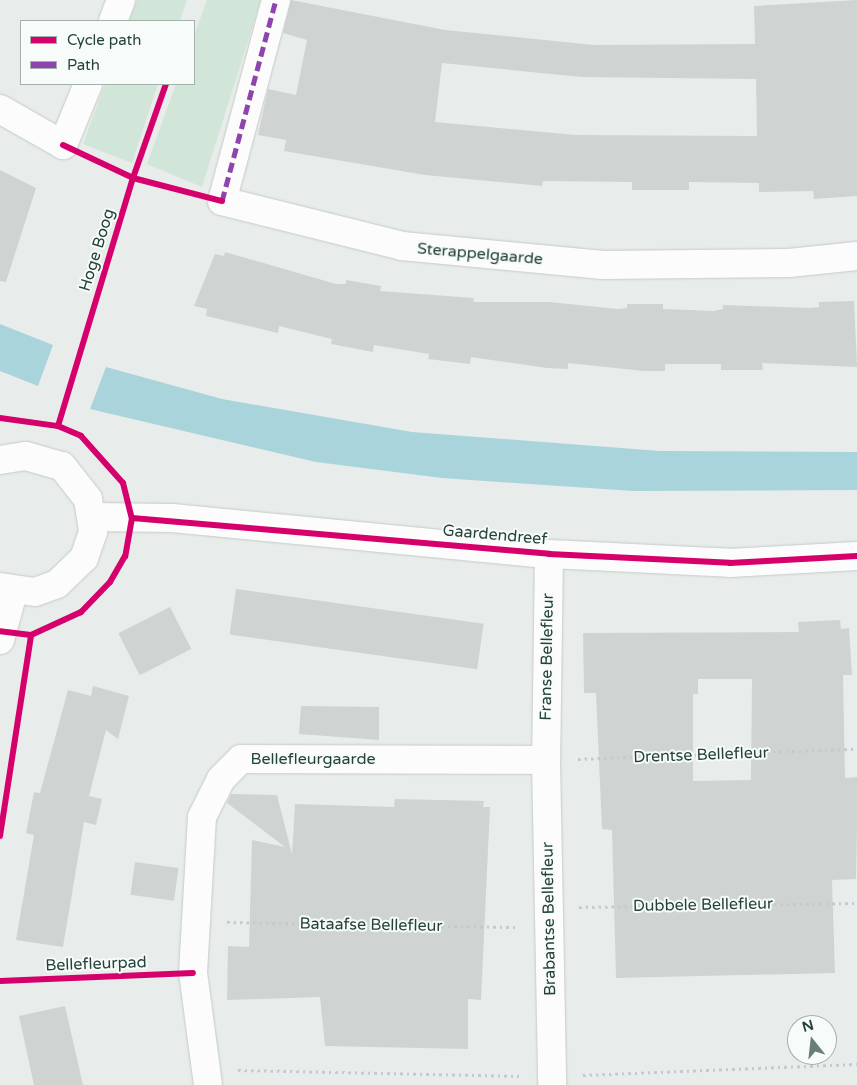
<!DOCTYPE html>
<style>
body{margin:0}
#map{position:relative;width:857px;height:1085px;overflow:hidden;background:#e8edeb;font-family:"Varela Round",sans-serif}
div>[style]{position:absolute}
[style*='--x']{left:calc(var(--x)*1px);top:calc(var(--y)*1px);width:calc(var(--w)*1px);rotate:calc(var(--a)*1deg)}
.green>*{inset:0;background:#d1e6d8}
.water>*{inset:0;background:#a9d4db}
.building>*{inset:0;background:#cfd4d2;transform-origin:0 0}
.path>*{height:3px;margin-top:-1.5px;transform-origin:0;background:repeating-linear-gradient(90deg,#c3ccca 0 2.5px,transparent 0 6.5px)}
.roads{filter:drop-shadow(0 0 1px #c5cac8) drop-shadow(0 0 1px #c5cac8)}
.street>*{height:28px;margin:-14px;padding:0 14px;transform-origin:14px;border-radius:14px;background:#fcfcfc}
.secondary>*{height:28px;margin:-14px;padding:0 14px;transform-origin:14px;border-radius:14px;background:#fcfcfc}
.quiet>*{height:5px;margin-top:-2.5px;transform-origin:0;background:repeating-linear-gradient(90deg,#8e44ad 0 10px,transparent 0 15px)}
.cycleway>*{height:6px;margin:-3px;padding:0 3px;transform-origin:3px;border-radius:3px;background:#d6006c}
span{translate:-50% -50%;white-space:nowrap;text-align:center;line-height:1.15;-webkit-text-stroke:4px #f7fbf9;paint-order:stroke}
.street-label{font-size:16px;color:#24423a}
.legend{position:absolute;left:20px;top:20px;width:175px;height:65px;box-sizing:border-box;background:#f7fbf9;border:1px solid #a3b1ad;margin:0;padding:6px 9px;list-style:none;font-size:15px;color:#24423a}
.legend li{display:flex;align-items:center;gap:10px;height:25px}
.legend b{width:25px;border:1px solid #a3b1ad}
.north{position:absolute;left:787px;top:1015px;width:50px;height:50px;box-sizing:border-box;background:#f7fbf9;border:1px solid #a3b1ad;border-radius:50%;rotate:344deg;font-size:14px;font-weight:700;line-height:20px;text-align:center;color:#24423a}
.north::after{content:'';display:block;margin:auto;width:18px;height:22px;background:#697e78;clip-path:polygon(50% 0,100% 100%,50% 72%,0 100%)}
</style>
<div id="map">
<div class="green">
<i style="clip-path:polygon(137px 0,187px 0,180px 21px,129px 21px)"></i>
<i style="clip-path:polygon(207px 0,261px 0,202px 187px,147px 164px,176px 84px,194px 84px,194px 35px)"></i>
<i style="clip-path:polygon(105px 84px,158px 84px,132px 163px,83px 144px)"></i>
</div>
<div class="water">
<i style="clip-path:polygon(0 324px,53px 345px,38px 386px,0 371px)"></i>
<i style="clip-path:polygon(106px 367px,222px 399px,412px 432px,660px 451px,857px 452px,857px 490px,633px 491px,442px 478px,316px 462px,90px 409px)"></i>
</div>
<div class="building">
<i style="clip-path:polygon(evenodd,291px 0,445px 30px,594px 45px,755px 44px,754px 6px,857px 0,857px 196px,814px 199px,813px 191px,759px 192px,759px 183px,689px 182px,689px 190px,632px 190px,632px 182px,543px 181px,542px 186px,425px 175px,284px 151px,286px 140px,258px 135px,268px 89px,296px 95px,307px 40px,283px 33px,291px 0,442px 63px,581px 77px,756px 79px,757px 136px,576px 135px,435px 122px,442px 63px)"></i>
<i style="clip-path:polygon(0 170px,36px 188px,6px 282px,0 281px)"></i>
<i style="clip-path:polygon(225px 252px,336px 284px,346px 284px,346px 280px,381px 286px,380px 291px,474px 298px,473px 302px,549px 302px,618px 309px,627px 308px,627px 304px,663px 304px,663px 309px,714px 311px,723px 309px,723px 305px,810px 308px,819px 307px,819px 302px,854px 301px,857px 367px,762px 363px,763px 370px,721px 370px,721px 364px,665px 364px,665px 371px,644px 371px,568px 363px,568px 369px,547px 368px,471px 357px,470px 364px,428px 359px,429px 354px,374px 345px,373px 352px,331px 344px,332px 339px,279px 326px,278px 333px,206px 316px,207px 309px,194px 306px,215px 254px,224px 256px)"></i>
<i style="left:236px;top:589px;width:250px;height:46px;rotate:8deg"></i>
<i style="left:170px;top:607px;width:47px;height:58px;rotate:63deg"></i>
<i style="clip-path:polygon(evenodd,840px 620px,841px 629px,849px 628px,852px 675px,843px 675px,845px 778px,857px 777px,857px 824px,856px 879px,832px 880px,835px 973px,616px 978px,612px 830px,602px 829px,596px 693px,584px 693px,583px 633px,799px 632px,798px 622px,840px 620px,698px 679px,752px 679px,751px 780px,693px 781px,693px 694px,698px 694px,698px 679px)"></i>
<i style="clip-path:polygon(93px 686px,129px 696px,118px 739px,106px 730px,89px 796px,102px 799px,96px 825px,84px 822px,63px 947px,16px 940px,34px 835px,26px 833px,34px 792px,40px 793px,68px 690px,91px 696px)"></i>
<i style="clip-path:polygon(301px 706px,379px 707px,379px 740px,299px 734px)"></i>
<i style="clip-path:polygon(231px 794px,277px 795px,292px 854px,295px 804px,394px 807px,395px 799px,484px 801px,483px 807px,490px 807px,481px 1000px,468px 999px,468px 1049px,325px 1046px,320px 997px,227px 1000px,228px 946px,249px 947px,252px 840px,285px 847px,227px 803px)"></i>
<i style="left:135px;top:862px;width:44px;height:33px;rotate:8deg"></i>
<i style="clip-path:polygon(65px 1006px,83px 1085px,34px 1085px,19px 1016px)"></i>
</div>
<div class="path">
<i style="--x:578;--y:759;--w:279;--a:-2.1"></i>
<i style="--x:579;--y:907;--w:278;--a:-0.8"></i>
<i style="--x:227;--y:922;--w:291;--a:1"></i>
<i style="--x:238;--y:1070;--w:281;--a:1.2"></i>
<i style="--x:583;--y:1075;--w:274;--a:-2.3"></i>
</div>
<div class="roads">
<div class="street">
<i style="--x:276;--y:0;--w:208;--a:105"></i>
<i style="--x:222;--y:201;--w:186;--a:14"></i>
<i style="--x:402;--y:246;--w:202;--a:5.4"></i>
<i style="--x:603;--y:265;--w:186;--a:-0.6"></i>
<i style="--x:789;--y:263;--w:68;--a:-5.9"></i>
<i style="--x:113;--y:21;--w:22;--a:-69"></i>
<i style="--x:0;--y:109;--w:73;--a:29.7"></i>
<i style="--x:63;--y:145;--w:66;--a:-67.7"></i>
<i style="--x:549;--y:554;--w:206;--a:90.8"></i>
<i style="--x:546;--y:760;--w:325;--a:88.9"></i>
<i style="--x:208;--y:1085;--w:113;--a:-97.6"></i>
<i style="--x:193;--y:973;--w:156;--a:-86.7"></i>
<i style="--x:202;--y:817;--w:42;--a:-63.4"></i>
<i style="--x:221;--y:779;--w:28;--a:-45"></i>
<i style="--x:241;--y:759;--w:305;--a:0.2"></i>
</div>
<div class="secondary">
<i style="--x:0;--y:460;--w:26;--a:-9"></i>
<i style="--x:26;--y:456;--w:37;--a:16"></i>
<i style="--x:62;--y:466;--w:42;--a:51.8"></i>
<i style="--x:88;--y:499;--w:33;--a:81"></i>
<i style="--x:93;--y:532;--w:28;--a:109"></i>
<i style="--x:84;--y:558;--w:37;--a:136"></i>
<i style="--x:57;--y:584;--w:23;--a:160"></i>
<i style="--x:35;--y:592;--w:35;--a:-172"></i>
<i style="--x:93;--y:517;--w:79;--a:0.7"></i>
<i style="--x:172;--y:518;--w:379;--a:5.5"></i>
<i style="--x:549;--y:554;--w:181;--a:2.8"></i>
<i style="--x:730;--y:563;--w:127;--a:-3.2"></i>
<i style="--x:0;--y:640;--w:50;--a:-74.8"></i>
</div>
</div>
<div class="quiet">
<i style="--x:222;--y:201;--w:208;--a:-75"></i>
</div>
<div class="cycleway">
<i style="--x:63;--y:145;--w:77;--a:25.2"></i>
<i style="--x:133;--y:178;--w:92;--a:14.5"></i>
<i style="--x:0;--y:418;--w:59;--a:7.9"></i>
<i style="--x:58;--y:426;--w:25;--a:23"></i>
<i style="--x:81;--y:436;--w:63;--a:48.2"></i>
<i style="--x:123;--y:483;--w:36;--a:76"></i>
<i style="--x:132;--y:518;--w:39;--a:100"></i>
<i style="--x:125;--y:556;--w:30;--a:120"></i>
<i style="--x:110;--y:582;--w:42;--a:134"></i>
<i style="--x:81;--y:612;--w:55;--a:155.3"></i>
<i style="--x:31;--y:635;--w:31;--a:-173"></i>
<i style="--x:58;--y:426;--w:259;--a:-73.2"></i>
<i style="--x:133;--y:178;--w:100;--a:-70.7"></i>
<i style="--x:132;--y:518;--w:419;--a:4.9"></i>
<i style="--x:549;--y:554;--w:181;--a:2.8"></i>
<i style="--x:730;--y:563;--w:127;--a:-3.2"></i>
<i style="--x:0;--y:836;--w:203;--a:-81.2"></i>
<i style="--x:0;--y:981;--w:193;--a:-2.4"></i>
</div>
<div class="street-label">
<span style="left:97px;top:250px;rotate:-73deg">Hoge Boog</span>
<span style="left:480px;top:254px;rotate:5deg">Sterappelgaarde</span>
<span style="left:495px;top:535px;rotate:5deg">Gaardendreef</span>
<span style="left:547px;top:657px;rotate:-89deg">Franse Bellefleur</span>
<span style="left:701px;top:755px;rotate:-2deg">Drentse Bellefleur</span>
<span style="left:313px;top:759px">Bellefleurgaarde</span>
<span style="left:703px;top:905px;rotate:-1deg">Dubbele Bellefleur</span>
<span style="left:549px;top:919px;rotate:-91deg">Brabantse Bellefleur</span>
<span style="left:371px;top:925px;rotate:1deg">Bataafse Bellefleur</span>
<span style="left:96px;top:964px;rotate:-2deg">Bellefleurpad</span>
</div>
<ul class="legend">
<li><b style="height:6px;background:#d6006c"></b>Cycle path</li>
<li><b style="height:6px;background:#8e44ad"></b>Path</li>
</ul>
<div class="north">N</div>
</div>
